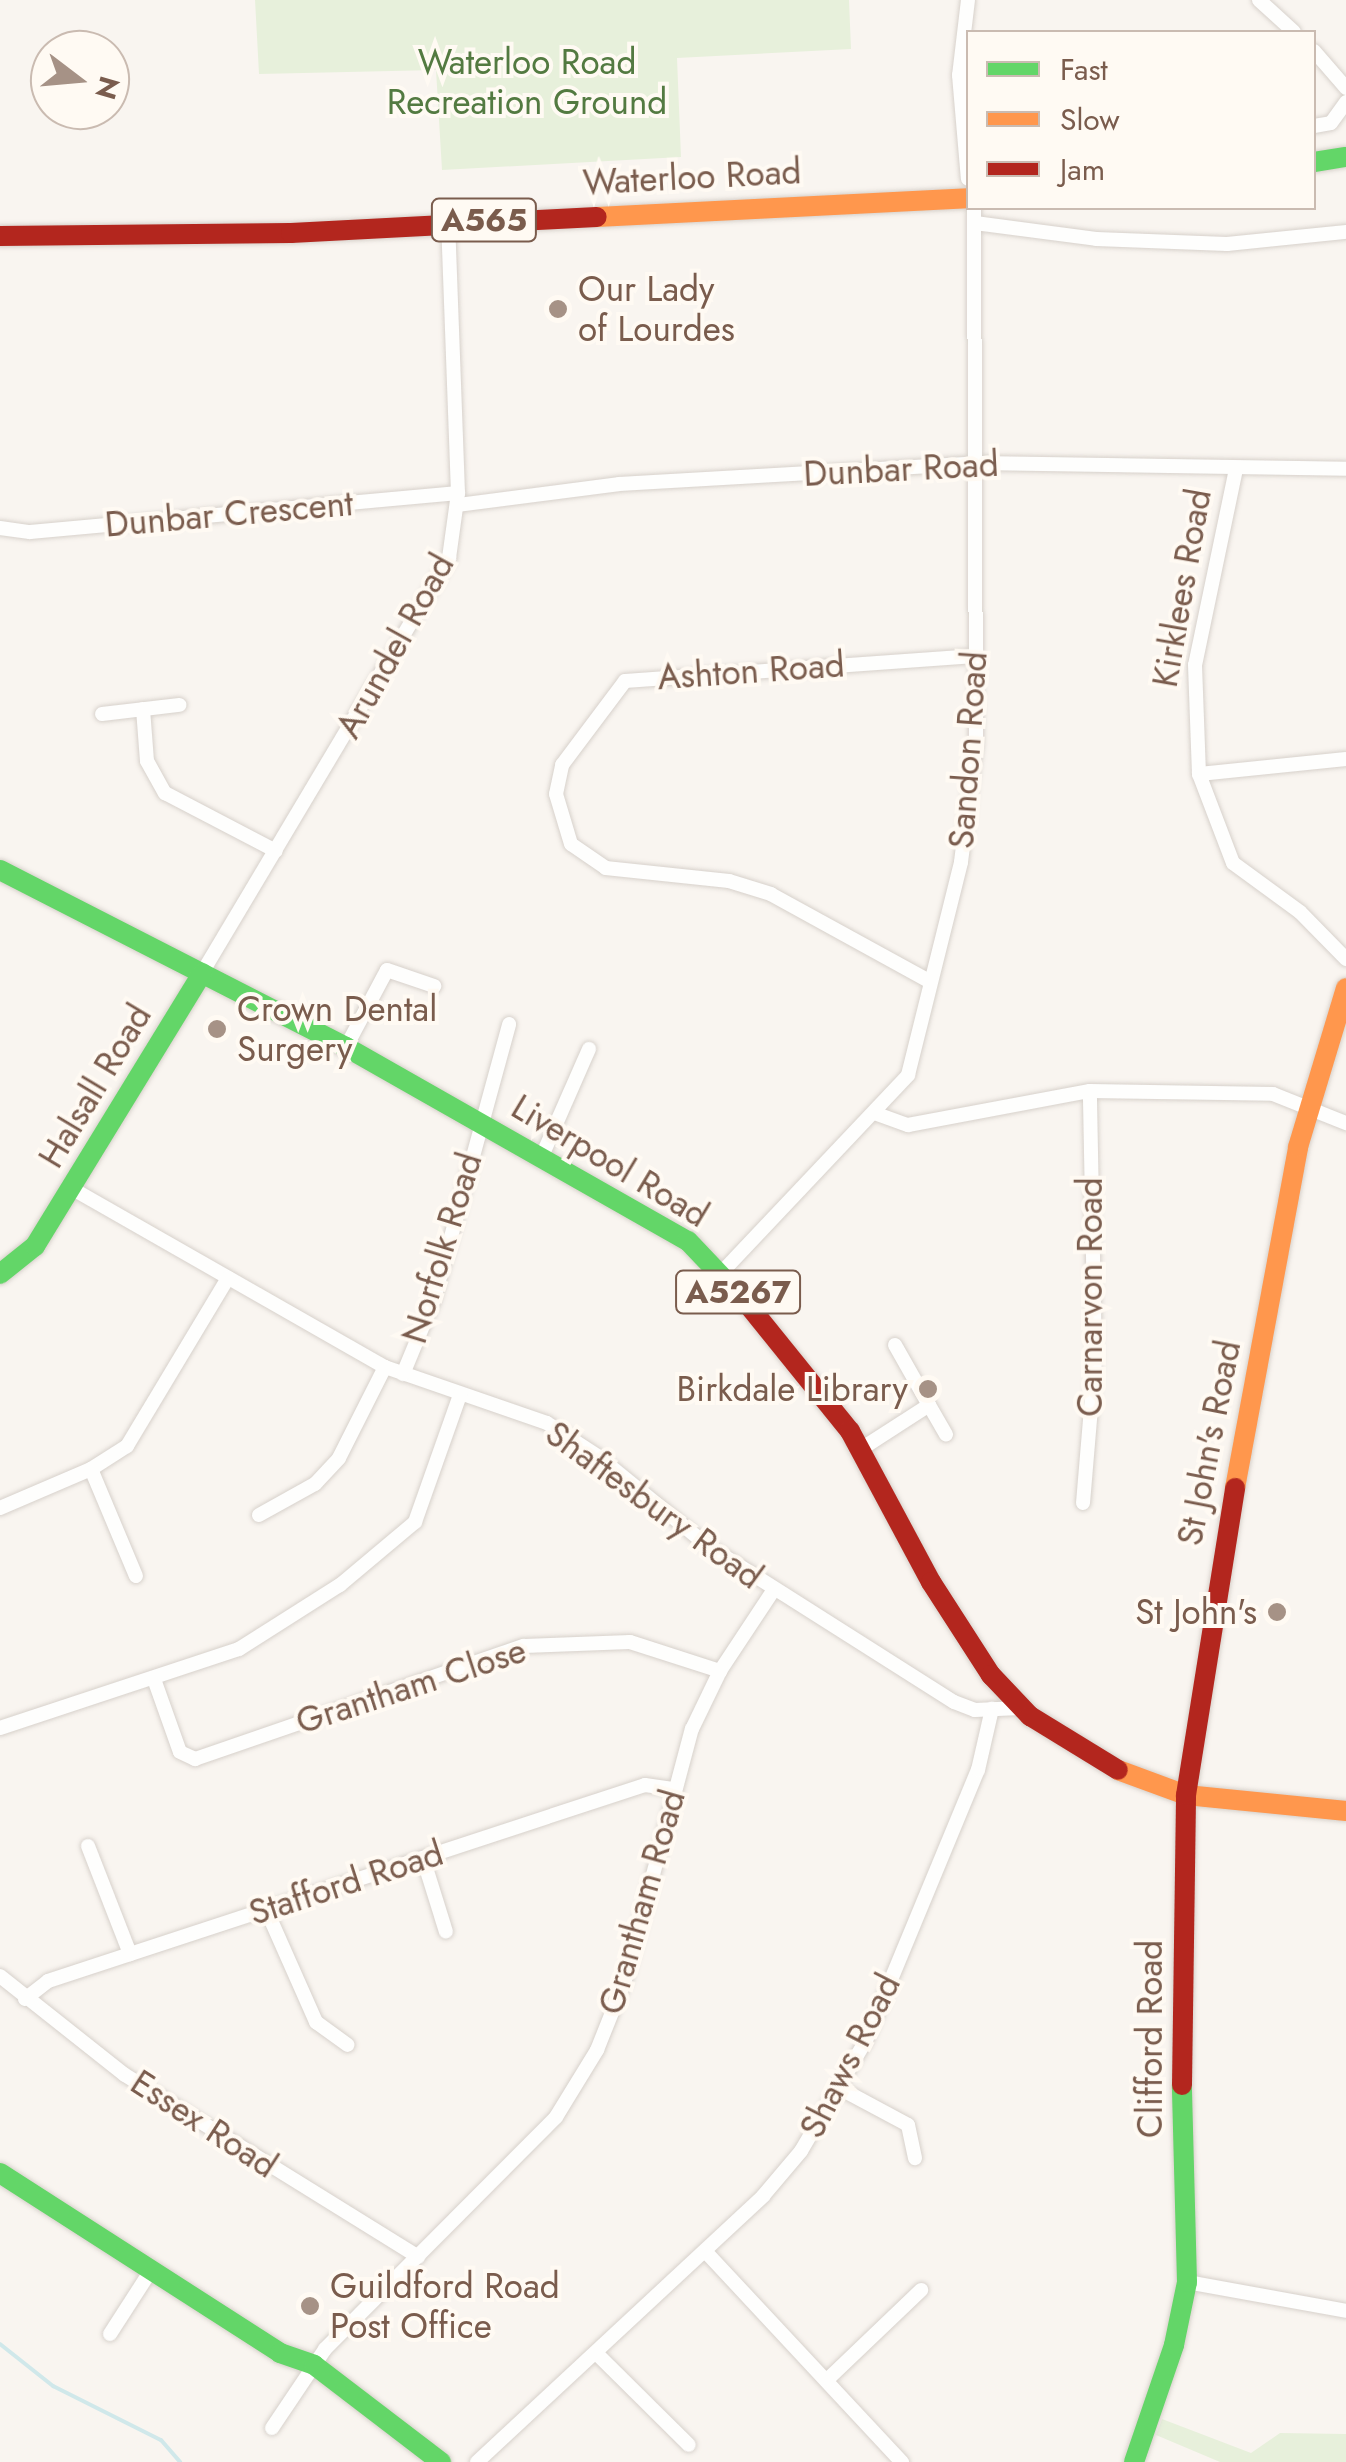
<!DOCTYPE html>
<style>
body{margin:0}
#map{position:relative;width:1346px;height:2462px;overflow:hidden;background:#f9f5f0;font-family:Jost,sans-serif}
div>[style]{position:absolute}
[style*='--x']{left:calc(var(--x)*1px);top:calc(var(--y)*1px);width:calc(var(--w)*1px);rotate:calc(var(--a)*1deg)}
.green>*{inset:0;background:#e7f0db}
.stream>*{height:4px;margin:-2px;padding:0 2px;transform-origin:2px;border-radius:2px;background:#d0e8ea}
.roads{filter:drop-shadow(0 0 2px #d7d1cb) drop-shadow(0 0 2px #d7d1cb)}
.street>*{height:14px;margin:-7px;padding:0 7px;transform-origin:7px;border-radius:7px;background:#fefefd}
.fast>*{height:20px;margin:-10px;padding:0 10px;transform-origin:10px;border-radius:10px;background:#63d668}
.slow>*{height:20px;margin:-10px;padding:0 10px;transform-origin:10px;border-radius:10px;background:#ff974d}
.jam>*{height:20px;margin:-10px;padding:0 10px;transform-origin:10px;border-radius:10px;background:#b3261e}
.dots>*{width:28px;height:28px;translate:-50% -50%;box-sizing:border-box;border:5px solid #fffaf3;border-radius:50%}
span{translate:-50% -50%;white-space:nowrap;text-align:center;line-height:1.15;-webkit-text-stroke:8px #fffaf3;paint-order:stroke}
.shield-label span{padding:2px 8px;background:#fffaf3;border:2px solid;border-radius:8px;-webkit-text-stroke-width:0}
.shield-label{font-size:32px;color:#7a5c4d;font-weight:700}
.park-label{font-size:35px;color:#537a41}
.street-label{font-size:35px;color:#7a5c4d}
.poi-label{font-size:35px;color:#7a5c4d}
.left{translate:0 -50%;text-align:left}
.right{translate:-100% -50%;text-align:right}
.legend{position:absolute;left:966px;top:30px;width:350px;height:180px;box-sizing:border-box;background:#fffaf3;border:2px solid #cabbb1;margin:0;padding:12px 18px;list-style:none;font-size:30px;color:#7a5c4d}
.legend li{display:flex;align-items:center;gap:20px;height:50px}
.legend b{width:50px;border:2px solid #cabbb1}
.north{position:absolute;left:30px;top:30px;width:100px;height:100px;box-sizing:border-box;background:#fffaf3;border:2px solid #cabbb1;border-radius:50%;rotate:106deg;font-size:28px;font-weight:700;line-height:40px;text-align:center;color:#7a5c4d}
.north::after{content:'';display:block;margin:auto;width:35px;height:45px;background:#a69286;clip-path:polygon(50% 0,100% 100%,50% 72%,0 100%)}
</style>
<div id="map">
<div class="green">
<i style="clip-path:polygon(255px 0,849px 0,851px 49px,677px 58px,681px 157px,442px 170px,436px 70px,259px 74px)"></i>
<i style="clip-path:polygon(1162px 2419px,1251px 2453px,1280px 2433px,1346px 2434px,1346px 2462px,1220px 2462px,1156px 2435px)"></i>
</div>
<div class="stream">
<i style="--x:0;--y:2344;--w:68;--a:38.4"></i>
<i style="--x:53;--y:2386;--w:121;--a:26.6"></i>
<i style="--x:161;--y:2440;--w:29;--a:49"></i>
</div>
<div class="roads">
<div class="street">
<i style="--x:968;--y:0;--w:76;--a:96.8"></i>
<i style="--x:959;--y:75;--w:104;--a:85.1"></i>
<i style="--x:1259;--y:0;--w:47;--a:42.4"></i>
<i style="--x:1314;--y:51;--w:49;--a:49.1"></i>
<i style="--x:1314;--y:126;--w:17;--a:-10"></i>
<i style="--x:1331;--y:123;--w:26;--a:-54"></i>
<i style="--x:975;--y:223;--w:122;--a:7.5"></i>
<i style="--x:1096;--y:239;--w:131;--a:2.2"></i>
<i style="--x:1227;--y:244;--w:120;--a:-5.8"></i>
<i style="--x:1236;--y:469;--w:200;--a:101.8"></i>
<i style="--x:1195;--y:665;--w:109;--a:87.9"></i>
<i style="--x:1199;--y:774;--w:95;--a:69.1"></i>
<i style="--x:1233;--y:863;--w:83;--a:36.2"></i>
<i style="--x:1300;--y:912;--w:66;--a:45.6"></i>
<i style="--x:458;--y:505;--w:162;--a:-7.4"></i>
<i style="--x:619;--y:484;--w:360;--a:-3.3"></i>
<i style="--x:978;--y:463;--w:368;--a:0.9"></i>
<i style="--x:0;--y:528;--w:30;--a:8"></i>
<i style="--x:30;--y:532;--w:430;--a:-5.2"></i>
<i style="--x:143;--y:709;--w:52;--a:85.6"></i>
<i style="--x:147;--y:761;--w:37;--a:61"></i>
<i style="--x:165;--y:793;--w:125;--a:27.6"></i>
<i style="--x:102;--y:714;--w:78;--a:-6.7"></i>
<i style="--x:1199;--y:774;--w:148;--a:-5.8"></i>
<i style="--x:202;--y:973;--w:483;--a:-59.2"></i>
<i style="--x:449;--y:558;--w:66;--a:-82.1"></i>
<i style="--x:458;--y:493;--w:271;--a:-92.1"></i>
<i style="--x:929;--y:981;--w:180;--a:-151.2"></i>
<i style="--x:771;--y:894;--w:44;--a:-162.8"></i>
<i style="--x:729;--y:881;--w:124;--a:-174"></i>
<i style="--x:606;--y:868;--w:42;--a:-145.6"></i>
<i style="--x:571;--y:844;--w:52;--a:-106.7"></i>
<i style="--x:556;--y:794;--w:30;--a:-78"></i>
<i style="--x:562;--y:765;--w:105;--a:-53.1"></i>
<i style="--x:625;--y:681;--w:351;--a:-4.1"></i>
<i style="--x:346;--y:1047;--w:87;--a:-62"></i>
<i style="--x:387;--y:970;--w:50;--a:18.8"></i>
<i style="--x:877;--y:1114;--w:33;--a:20"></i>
<i style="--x:908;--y:1125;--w:185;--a:-10.6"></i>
<i style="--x:1090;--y:1091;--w:183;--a:0.9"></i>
<i style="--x:1273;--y:1094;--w:79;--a:21.7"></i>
<i style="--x:542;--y:1156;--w:117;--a:-66.3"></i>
<i style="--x:71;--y:1188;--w:361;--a:29.7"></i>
<i style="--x:385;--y:1367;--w:171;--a:19.1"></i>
<i style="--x:547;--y:1423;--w:62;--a:33.2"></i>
<i style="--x:599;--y:1457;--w:141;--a:39.2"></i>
<i style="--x:708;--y:1546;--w:291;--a:32.4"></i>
<i style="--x:954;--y:1702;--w:22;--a:21"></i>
<i style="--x:975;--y:1710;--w:45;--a:-2.5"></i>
<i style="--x:722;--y:1272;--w:271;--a:-46.6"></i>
<i style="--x:908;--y:1075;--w:219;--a:-76"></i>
<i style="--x:961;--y:862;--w:119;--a:-82.8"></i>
<i style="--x:976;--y:744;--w:536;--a:-90.21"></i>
<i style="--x:403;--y:1374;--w:81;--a:-67.5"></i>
<i style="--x:434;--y:1299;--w:285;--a:-74.7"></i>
<i style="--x:929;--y:1405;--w:34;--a:60"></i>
<i style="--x:861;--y:1449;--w:81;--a:-32.9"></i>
<i style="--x:929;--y:1405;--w:69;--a:-119.5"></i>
<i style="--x:91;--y:1469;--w:116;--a:67.2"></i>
<i style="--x:1083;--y:1503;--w:144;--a:-85.2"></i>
<i style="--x:1095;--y:1360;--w:269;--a:-91.1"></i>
<i style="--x:0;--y:1508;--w:99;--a:-23.2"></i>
<i style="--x:91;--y:1469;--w:43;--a:-32.6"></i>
<i style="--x:127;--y:1446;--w:196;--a:-59"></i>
<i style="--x:259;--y:1515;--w:64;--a:-29"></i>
<i style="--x:315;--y:1484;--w:35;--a:-47"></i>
<i style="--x:339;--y:1458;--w:102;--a:-63.2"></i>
<i style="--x:154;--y:1679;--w:77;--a:70.4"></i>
<i style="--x:180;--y:1752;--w:17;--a:25"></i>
<i style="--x:195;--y:1759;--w:348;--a:-19"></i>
<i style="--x:524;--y:1646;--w:106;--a:-2.2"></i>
<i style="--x:630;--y:1642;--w:95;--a:17.9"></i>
<i style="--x:0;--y:1728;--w:252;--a:-18.3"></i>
<i style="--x:239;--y:1649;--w:120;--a:-32.4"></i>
<i style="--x:340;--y:1585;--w:98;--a:-40"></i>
<i style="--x:415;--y:1522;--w:135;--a:-70.5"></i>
<i style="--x:88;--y:1846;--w:116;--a:68.7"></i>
<i style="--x:423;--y:1858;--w:77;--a:72.7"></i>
<i style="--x:266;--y:1909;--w:124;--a:66.1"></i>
<i style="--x:316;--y:2022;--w:39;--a:36"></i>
<i style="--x:0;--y:1976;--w:159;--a:38.4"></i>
<i style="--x:125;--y:2075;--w:345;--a:31.8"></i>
<i style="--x:25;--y:1999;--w:29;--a:-38"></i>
<i style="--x:48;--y:1981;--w:628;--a:-18.18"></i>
<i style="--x:645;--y:1785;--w:28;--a:8"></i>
<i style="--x:841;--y:2089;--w:76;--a:28.2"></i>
<i style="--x:908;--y:2125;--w:34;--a:78"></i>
<i style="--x:705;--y:2251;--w:289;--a:47"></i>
<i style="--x:1187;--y:2282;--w:162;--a:10.3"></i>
<i style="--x:110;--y:2334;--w:74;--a:-57.2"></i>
<i style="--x:597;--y:2354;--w:129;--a:44.7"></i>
<i style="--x:828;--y:2379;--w:129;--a:-43.7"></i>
<i style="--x:272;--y:2428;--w:95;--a:-56.1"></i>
<i style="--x:325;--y:2349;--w:327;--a:-45.1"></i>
<i style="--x:556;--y:2117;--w:79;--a:-58.5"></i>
<i style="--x:597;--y:2050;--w:75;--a:-68.2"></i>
<i style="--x:625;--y:1980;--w:260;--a:-75.1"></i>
<i style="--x:692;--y:1729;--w:64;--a:-64.2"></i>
<i style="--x:720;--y:1671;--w:96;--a:-56.5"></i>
<i style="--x:477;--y:2462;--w:391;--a:-42.9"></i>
<i style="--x:763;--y:2196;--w:59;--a:-49.8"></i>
<i style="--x:801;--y:2151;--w:129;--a:-59.6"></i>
<i style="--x:866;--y:2040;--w:292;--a:-67.5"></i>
<i style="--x:978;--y:1770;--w:63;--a:-77.1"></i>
</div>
<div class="fast">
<i style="--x:1314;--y:162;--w:32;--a:-9"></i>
<i style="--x:0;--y:870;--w:389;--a:27.1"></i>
<i style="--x:346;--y:1047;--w:393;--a:29.6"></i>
<i style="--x:688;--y:1241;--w:83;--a:46.5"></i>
<i style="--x:0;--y:1274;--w:45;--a:-38.7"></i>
<i style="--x:35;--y:1246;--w:320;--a:-58.5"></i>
<i style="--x:0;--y:2173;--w:333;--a:32.7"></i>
<i style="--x:280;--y:2353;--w:36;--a:19"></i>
<i style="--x:314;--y:2365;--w:160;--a:37.4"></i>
<i style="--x:1134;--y:2462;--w:124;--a:-71.1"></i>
<i style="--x:1174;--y:2345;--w:64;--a:-78.3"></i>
<i style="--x:1187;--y:2282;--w:197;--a:-91.5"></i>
</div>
<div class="slow">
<i style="--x:597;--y:217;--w:371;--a:-2.9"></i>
<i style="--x:1235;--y:1488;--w:347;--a:-79.5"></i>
<i style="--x:1298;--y:1147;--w:166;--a:-73.2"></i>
<i style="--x:1118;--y:1770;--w:72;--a:20.2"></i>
<i style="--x:1186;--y:1795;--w:161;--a:5.7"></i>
</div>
<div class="jam">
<i style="--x:0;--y:236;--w:291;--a:-0.6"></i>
<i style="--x:291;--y:233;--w:306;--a:-3"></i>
<i style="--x:745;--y:1301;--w:167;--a:51.1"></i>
<i style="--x:850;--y:1431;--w:171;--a:61.8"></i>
<i style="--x:931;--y:1582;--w:111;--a:57.2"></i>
<i style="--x:991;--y:1675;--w:57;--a:46.4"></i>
<i style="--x:1030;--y:1716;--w:103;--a:31.5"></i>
<i style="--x:1182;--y:2085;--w:290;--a:-89.2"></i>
<i style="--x:1186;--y:1795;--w:311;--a:-80.9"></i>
</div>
</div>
<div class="dots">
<i style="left:558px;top:309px;background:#a69286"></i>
<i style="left:217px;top:1029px;background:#a69286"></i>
<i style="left:928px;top:1389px;background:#a69286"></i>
<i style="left:1277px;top:1612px;background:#a69286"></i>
<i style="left:310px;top:2306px;background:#a69286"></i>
</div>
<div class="shield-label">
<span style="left:484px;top:220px">A565</span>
<span style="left:738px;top:1292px">A5267</span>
</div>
<div class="park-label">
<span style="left:527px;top:82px">Waterloo Road<br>Recreation Ground</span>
</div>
<div class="street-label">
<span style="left:692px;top:177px;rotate:-3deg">Waterloo Road</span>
<span style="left:901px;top:469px;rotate:-3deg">Dunbar Road</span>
<span style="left:229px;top:514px;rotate:-5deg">Dunbar Crescent</span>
<span style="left:1182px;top:588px;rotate:-80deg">Kirklees Road</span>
<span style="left:395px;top:646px;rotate:-61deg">Arundel Road</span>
<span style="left:751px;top:671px;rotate:-4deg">Ashton Road</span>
<span style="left:968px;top:750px;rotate:-86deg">Sandon Road</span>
<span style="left:95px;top:1086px;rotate:-59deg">Halsall Road</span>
<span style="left:610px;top:1161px;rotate:31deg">Liverpool Road</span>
<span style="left:442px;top:1248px;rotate:-73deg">Norfolk Road</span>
<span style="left:1090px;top:1297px;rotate:-90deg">Carnarvon Road</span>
<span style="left:1209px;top:1443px;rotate:-79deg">St John's Road</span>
<span style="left:654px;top:1505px;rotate:36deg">Shaftesbury Road</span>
<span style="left:411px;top:1686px;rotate:-18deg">Grantham Close</span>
<span style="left:346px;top:1883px;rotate:-18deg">Stafford Road</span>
<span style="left:642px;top:1902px;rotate:-74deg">Grantham Road</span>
<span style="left:1150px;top:2039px;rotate:-90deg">Clifford Road</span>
<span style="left:850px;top:2056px;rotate:-63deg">Shaws Road</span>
<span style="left:204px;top:2124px;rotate:33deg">Essex Road</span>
</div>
<div class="poi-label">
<span class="left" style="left:578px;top:309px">Our Lady<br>of Lourdes</span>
<span class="left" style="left:237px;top:1029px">Crown Dental<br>Surgery</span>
<span class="right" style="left:908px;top:1389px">Birkdale Library</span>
<span class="right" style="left:1257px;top:1612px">St John's</span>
<span class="left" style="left:330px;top:2306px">Guildford Road<br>Post Office</span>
</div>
<ul class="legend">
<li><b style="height:12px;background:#63d668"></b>Fast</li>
<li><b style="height:12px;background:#ff974d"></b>Slow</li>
<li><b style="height:12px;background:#b3261e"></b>Jam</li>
</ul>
<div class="north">N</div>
</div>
